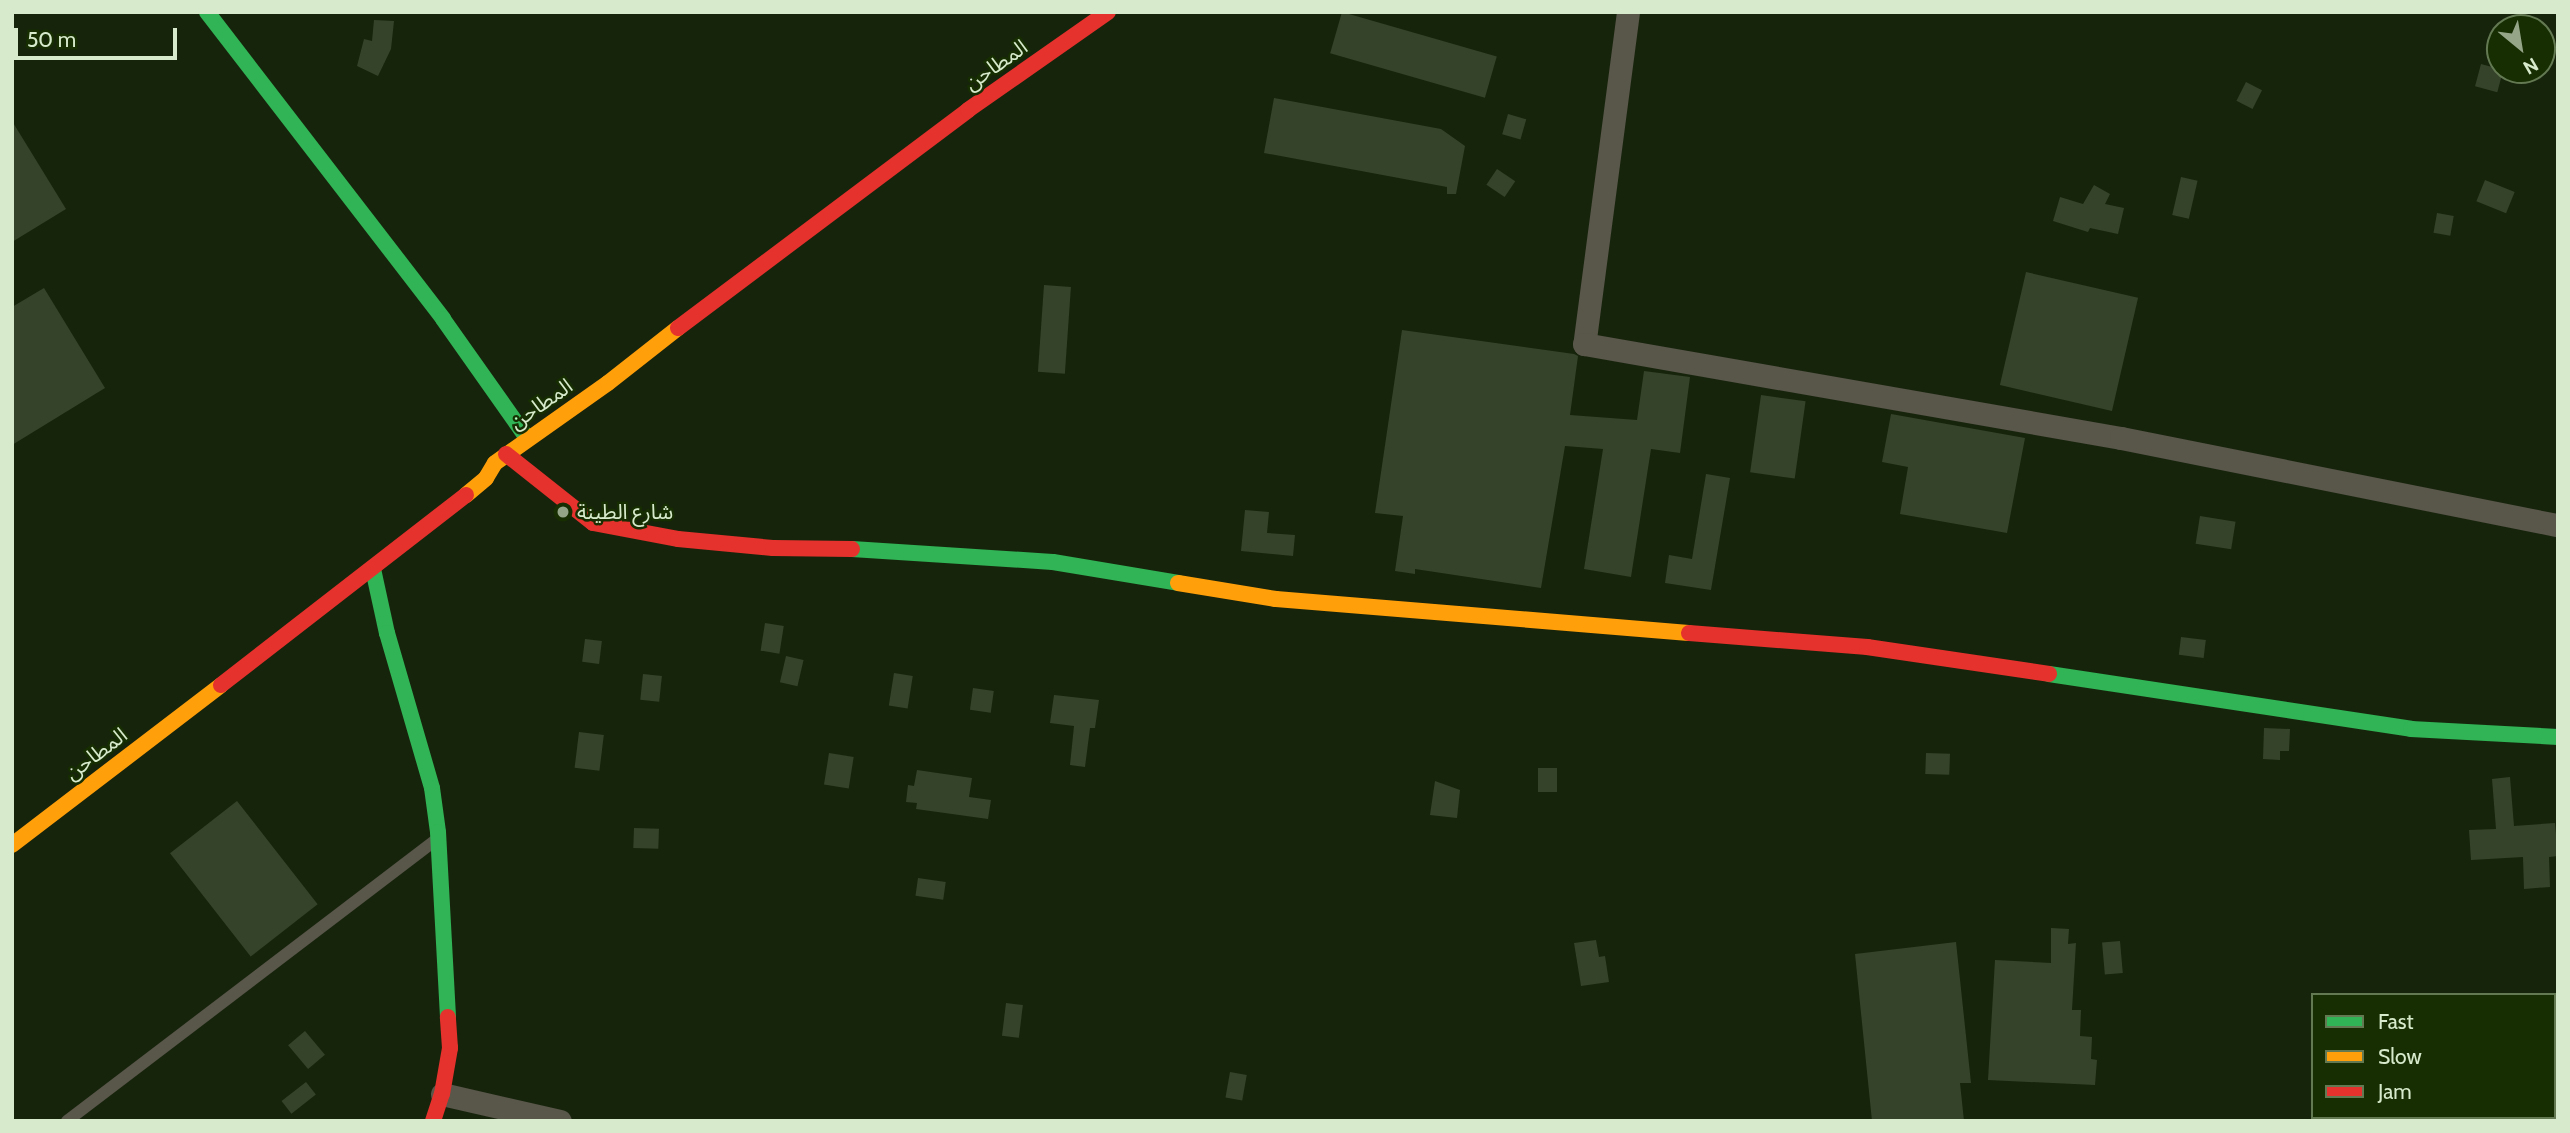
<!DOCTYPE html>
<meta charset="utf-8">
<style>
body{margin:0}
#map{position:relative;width:2570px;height:1133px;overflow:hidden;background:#17240c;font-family:Cabin,"Noto Sans Arabic",sans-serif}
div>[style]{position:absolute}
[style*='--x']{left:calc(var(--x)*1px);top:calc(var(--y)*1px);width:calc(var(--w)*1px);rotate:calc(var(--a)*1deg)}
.building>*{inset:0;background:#35432a;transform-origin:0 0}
.lane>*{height:12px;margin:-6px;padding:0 6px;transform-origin:6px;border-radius:6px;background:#59564a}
.street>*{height:23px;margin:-11.5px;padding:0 11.5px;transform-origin:11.5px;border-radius:11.5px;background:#59564a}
.fast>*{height:16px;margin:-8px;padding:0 8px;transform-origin:8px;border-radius:8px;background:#30b455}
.slow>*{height:16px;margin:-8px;padding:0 8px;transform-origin:8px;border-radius:8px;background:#ff9f0a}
.jam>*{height:16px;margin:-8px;padding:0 8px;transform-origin:8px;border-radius:8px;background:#e5322d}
.dots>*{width:19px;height:19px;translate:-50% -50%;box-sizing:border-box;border:4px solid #162e02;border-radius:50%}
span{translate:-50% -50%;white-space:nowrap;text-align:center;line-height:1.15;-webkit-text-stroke:5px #162e02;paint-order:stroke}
.street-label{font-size:21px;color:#d7eacb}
.poi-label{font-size:21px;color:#d7eacb}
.left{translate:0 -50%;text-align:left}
.frame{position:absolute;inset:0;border:14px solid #d7eacb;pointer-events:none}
.legend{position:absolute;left:2311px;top:993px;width:245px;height:126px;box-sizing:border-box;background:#162e02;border:2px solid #637952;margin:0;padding:9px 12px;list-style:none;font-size:21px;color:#d7eacb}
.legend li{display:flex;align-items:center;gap:14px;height:35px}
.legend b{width:35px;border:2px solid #637952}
.north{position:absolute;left:2486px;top:14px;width:70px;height:70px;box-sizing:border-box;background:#162e02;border:2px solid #637952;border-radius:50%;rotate:150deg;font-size:19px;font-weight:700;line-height:28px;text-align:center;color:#d7eacb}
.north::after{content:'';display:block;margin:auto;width:24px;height:32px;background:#94a588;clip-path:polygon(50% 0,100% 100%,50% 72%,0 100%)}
.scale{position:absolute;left:14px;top:28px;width:163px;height:32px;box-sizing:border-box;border:4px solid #d7eacb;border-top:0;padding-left:9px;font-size:21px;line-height:24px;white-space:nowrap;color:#d7eacb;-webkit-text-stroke:5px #162e02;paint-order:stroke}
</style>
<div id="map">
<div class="building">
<i style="left:1342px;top:12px;width:161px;height:43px;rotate:16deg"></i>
<i style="clip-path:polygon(374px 20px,394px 21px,391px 49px,378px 76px,357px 66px,364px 39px,372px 41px)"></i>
<i style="left:2481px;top:64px;width:23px;height:23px;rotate:15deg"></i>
<i style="left:2246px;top:82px;width:18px;height:21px;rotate:27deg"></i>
<i style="clip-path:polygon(1274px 98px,1441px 129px,1465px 146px,1456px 194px,1447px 194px,1447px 187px,1264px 153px)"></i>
<i style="left:1508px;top:114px;width:19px;height:21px;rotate:16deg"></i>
<i style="clip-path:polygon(12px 121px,66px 209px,12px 242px)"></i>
<i style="left:1497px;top:169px;width:22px;height:19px;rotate:34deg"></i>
<i style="left:2181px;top:177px;width:17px;height:39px;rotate:13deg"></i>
<i style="left:2485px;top:180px;width:32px;height:23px;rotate:22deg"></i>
<i style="clip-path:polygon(2094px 185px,2110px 194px,2105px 204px,2124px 208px,2118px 234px,2090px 228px,2088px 232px,2053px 221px,2060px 197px,2083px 204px)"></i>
<i style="left:2437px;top:213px;width:17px;height:20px;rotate:10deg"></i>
<i style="left:2026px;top:272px;width:115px;height:116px;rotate:13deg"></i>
<i style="left:1044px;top:285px;width:27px;height:87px;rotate:4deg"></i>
<i style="clip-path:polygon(44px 288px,105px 388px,12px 445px,12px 307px)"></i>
<i style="clip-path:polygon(1402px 330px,1574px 354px,1578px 356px,1570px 415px,1637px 420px,1644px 371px,1690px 377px,1680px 453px,1651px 449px,1631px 577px,1584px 569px,1603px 449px,1565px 446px,1541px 588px,1415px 569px,1415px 574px,1395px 571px,1403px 516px,1375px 513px)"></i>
<i style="left:1761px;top:395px;width:45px;height:78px;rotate:8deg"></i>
<i style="clip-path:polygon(1891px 414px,2025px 438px,2007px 533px,1900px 514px,1908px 467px,1882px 462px)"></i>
<i style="clip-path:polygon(1706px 474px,1730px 478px,1711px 590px,1665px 583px,1669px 555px,1692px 559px)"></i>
<i style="clip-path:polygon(1245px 510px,1269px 512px,1267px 533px,1295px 535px,1293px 556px,1241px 551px)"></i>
<i style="left:2200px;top:516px;width:36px;height:28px;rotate:9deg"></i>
<i style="left:765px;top:623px;width:19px;height:28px;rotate:9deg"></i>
<i style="left:2181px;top:637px;width:25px;height:18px;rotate:7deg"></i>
<i style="left:585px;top:639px;width:17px;height:23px;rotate:7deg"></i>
<i style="left:786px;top:656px;width:18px;height:27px;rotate:13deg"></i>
<i style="left:894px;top:673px;width:19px;height:33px;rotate:9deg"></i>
<i style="left:643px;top:674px;width:19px;height:26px;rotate:6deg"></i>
<i style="left:973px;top:688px;width:21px;height:22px;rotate:8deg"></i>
<i style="clip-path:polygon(1054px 695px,1099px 700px,1095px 728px,1090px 728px,1085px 767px,1070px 765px,1074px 726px,1050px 723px)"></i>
<i style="clip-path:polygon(2264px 728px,2290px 729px,2289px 751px,2280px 751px,2280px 760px,2263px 759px)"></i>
<i style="left:579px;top:732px;width:25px;height:36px;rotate:7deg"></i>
<i style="left:829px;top:753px;width:25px;height:32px;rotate:9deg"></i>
<i style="left:1926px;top:753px;width:24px;height:21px;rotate:2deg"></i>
<i style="left:1538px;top:768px;width:19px;height:24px"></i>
<i style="clip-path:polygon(917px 770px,972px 778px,969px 797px,991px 800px,988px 819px,916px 809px,917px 803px,906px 802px,908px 785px,914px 786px)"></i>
<i style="clip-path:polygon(2510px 777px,2514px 826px,2555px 823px,2558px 856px,2549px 857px,2550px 887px,2524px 889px,2523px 857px,2471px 860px,2469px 830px,2496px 829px,2492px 779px)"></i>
<i style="clip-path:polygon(1435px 781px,1460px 790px,1457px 818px,1430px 815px)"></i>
<i style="left:237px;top:801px;width:131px;height:85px;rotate:52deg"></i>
<i style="left:634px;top:828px;width:25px;height:20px;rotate:2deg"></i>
<i style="left:918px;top:878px;width:28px;height:18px;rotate:8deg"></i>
<i style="clip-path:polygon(2051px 928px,2069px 929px,2068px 944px,2076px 943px,2072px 1010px,2081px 1010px,2080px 1036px,2092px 1037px,2091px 1059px,2097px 1060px,2095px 1085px,1988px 1080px,1995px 960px,2051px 963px)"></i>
<i style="clip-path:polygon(1596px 940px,1599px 957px,1605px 956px,1609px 982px,1581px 986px,1574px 943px)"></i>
<i style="left:2120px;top:941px;width:32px;height:18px;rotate:85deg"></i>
<i style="clip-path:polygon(1956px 942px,1971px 1083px,1960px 1083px,1964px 1121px,1872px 1121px,1855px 954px)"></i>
<i style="left:1006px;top:1003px;width:17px;height:33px;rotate:7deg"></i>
<i style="left:305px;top:1031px;width:31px;height:22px;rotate:50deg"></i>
<i style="left:1230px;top:1072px;width:17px;height:26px;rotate:10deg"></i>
<i style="left:306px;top:1082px;width:16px;height:31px;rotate:52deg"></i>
</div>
<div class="lane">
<i style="--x:67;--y:1121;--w:464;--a:-37.3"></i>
</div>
<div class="street">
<i style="--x:1628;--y:12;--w:335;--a:97.5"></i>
<i style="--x:1584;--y:344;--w:545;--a:9.93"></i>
<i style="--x:2121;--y:438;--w:446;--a:11.3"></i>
<i style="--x:442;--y:1094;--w:121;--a:12.9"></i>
</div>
<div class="fast">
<i style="--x:207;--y:12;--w:387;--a:52.4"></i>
<i style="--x:443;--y:319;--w:146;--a:54.8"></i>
<i style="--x:852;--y:549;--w:201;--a:3.7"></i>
<i style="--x:1053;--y:562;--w:127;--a:9.5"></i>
<i style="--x:373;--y:569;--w:66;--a:77.7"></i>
<i style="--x:387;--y:633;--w:161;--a:73.8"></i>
<i style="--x:432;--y:788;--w:44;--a:82.2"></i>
<i style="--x:438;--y:832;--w:185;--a:86.9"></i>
<i style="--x:2049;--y:674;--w:366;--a:8.6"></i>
<i style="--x:2411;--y:729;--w:147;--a:3.1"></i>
</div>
<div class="slow">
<i style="--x:466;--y:495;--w:26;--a:-40"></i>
<i style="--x:486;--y:478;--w:17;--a:-59"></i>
<i style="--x:495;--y:463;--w:138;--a:-35.3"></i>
<i style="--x:608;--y:383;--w:89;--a:-38.2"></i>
<i style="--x:1178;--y:583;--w:99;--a:9.3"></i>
<i style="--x:1276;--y:599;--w:414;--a:4.7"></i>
<i style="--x:12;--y:845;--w:263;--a:-37.4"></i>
</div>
<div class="jam">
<i style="--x:678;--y:328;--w:363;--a:-36.9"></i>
<i style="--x:968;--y:110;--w:171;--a:-35"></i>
<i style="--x:506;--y:454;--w:111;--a:38.4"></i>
<i style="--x:593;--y:523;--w:86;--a:10.7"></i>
<i style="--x:678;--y:539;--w:95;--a:5.4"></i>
<i style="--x:773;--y:548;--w:79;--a:0.7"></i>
<i style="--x:1689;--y:633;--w:179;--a:4.5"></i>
<i style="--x:1867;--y:647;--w:184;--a:8.4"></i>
<i style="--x:221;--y:685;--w:310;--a:-37.8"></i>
<i style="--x:433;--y:1121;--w:28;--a:-72"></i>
<i style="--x:442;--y:1094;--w:47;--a:-80.1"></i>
<i style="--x:450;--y:1048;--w:31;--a:-94"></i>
</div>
<div class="dots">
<i style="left:563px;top:512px;background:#94a588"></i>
</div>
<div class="street-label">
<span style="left:996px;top:65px;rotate:-35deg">المطاحن</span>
<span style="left:541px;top:404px;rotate:-35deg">المطاحن</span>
<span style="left:96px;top:754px;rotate:-37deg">المطاحن</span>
</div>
<div class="poi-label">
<span class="left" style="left:577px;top:512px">شارع الطينة</span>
</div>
<div class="frame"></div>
<ul class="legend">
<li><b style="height:9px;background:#30b455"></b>Fast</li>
<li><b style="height:9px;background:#ff9f0a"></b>Slow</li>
<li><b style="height:9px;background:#e5322d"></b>Jam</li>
</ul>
<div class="north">N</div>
<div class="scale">50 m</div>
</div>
